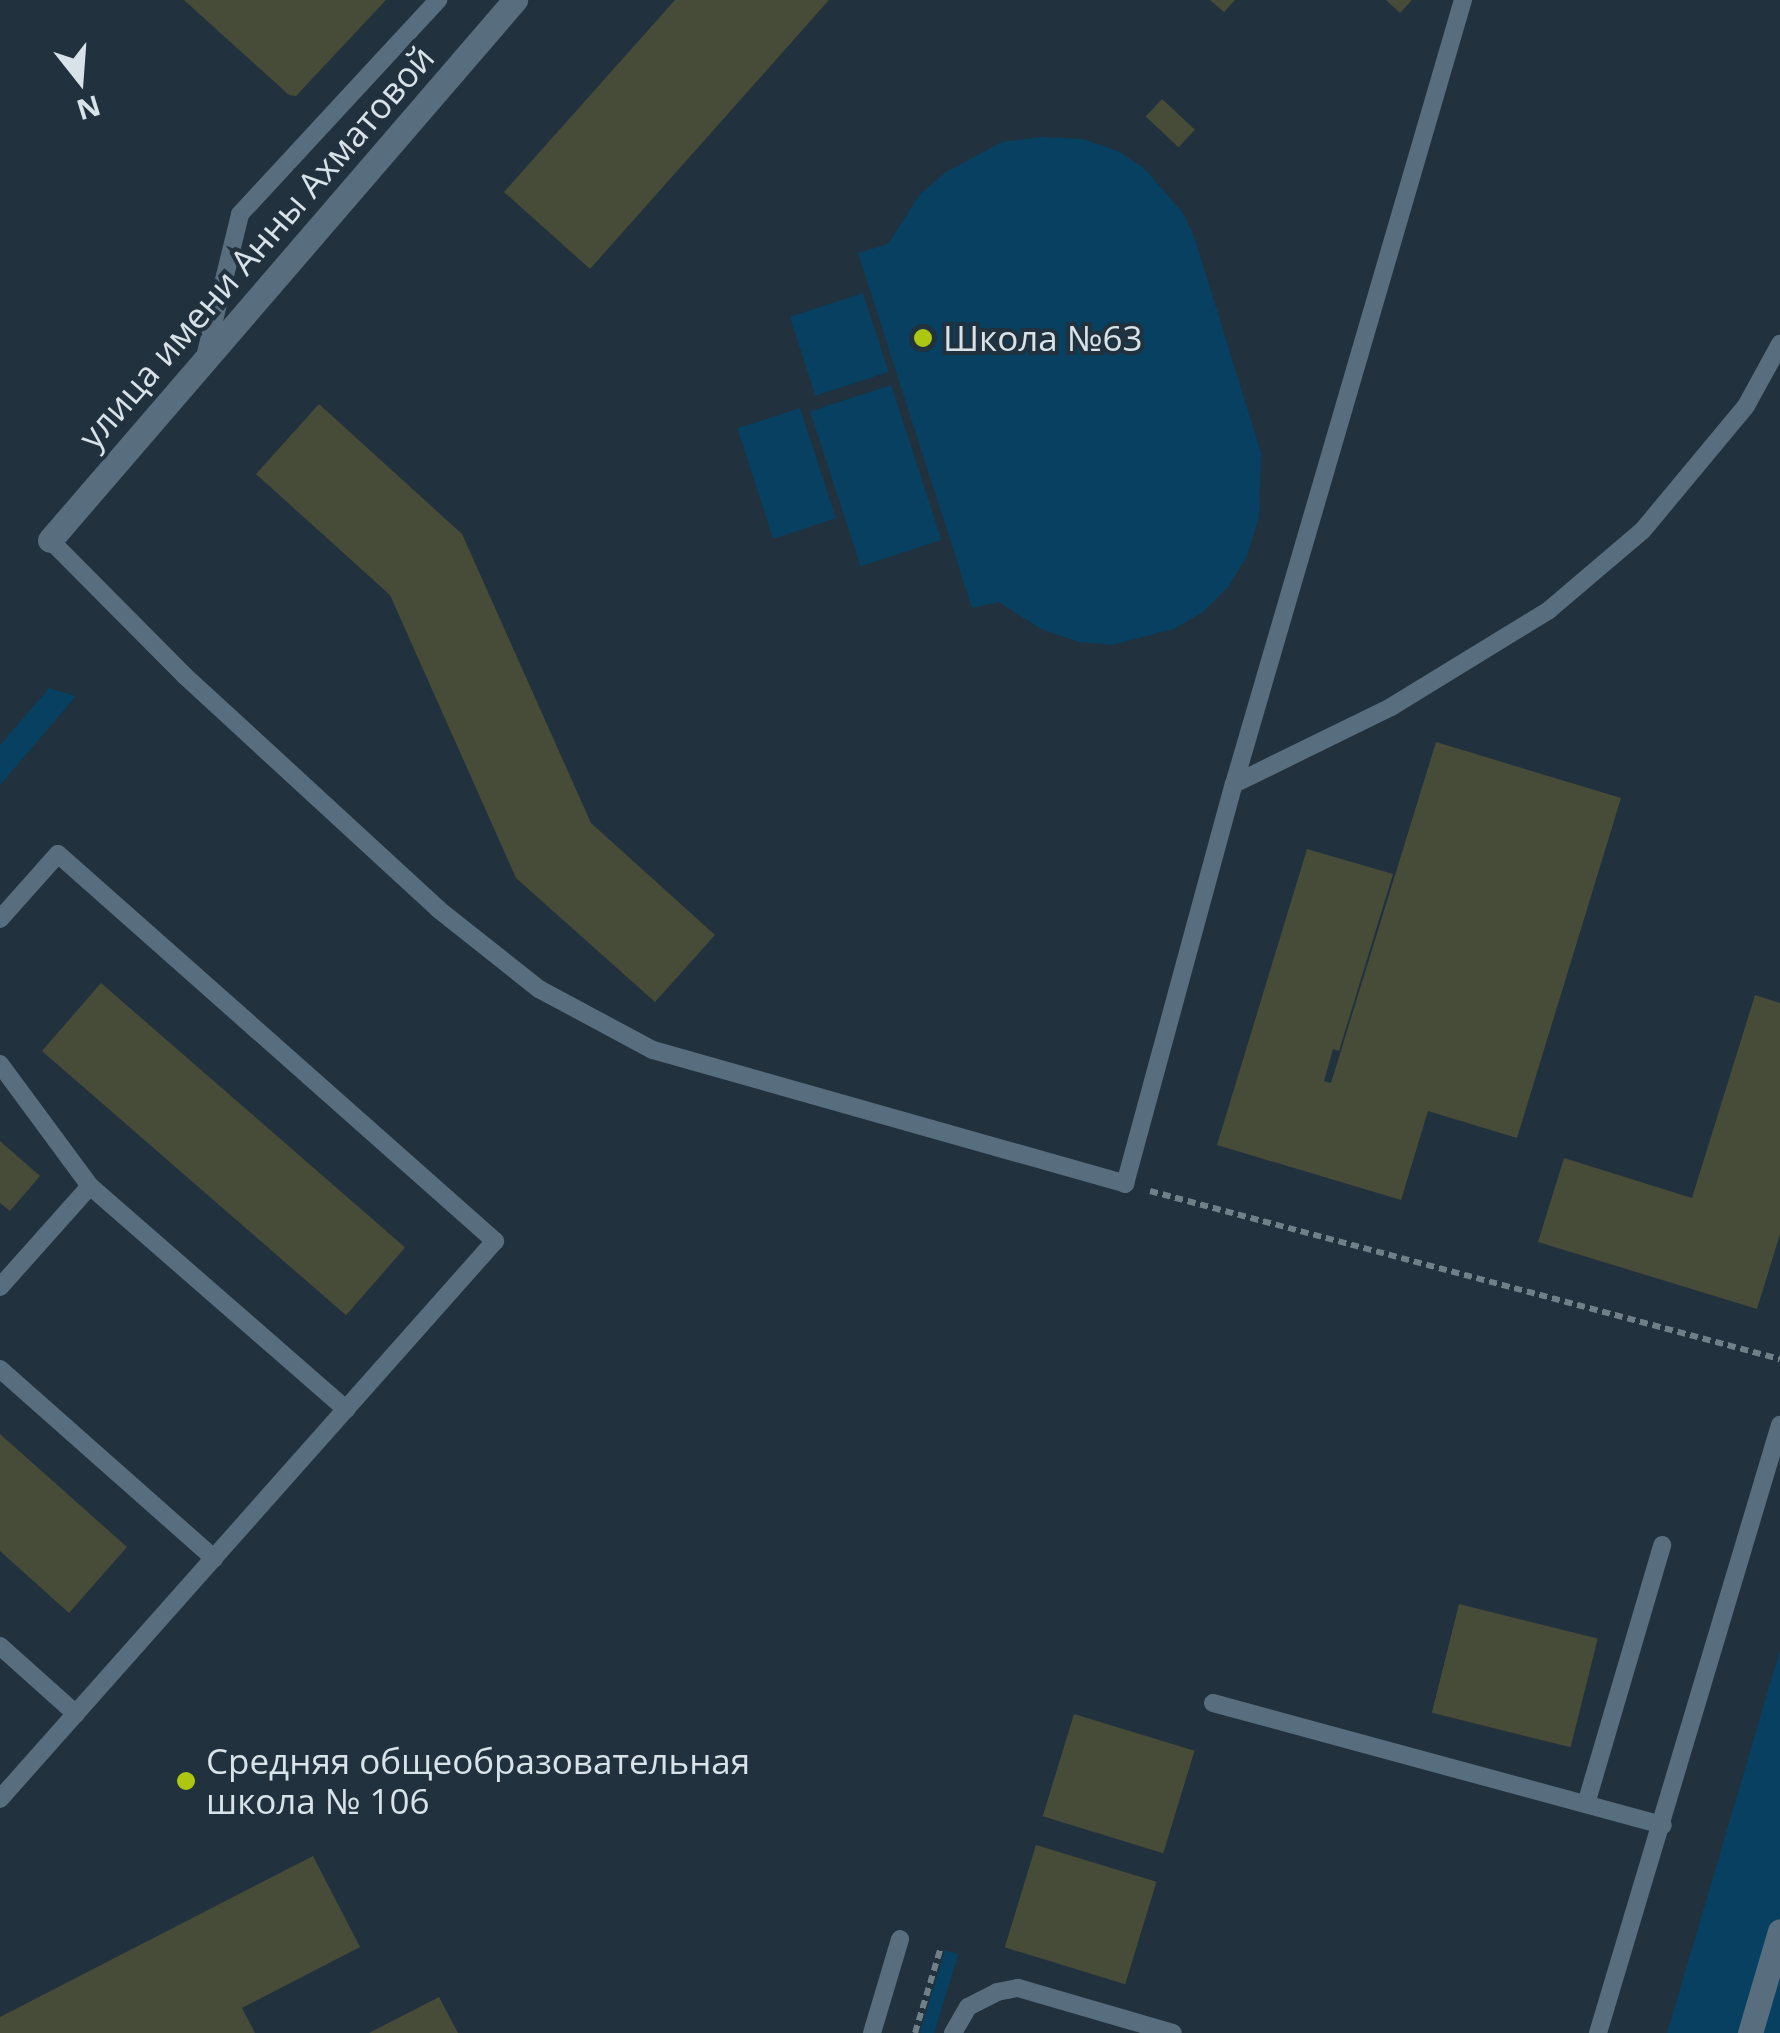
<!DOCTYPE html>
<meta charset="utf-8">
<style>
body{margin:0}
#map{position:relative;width:1780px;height:2033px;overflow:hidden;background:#21313d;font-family:"Open Sans",sans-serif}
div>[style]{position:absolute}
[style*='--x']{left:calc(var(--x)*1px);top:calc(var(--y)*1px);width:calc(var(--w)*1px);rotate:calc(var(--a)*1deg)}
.green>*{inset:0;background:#074060;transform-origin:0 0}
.building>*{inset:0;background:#474c39;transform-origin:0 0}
.path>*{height:6px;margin-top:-3px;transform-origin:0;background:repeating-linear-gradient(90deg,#717f88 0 8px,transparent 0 13px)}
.lane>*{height:18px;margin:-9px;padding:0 9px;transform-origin:9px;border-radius:9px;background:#586e7e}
.street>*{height:25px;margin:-12.5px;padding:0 12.5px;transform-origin:12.5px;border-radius:12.5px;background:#586e7e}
.dots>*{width:28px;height:28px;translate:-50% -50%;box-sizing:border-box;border:5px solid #21313d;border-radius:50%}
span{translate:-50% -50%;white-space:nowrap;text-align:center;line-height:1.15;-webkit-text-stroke:8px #21313d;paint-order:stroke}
.street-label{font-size:35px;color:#d8e2e9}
.poi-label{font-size:35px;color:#d8e2e9}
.left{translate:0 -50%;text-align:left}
.north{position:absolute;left:30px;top:30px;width:100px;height:100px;-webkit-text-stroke:8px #21313d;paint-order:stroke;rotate:163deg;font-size:28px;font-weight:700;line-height:40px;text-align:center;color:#d8e2e9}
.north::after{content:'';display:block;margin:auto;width:35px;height:45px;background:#d8e2e9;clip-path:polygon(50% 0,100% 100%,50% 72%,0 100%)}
</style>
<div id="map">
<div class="green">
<i style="clip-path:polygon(1042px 137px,1083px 139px,1118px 151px,1144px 168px,1183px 213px,1194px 236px,1261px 453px,1259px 517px,1247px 556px,1228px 587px,1203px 612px,1174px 629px,1112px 645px,1079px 642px,1041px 629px,999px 602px,972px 608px,858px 253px,888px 244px,920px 194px,946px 172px,1002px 142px)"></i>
<i style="left:863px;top:293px;width:83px;height:77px;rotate:72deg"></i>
<i style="left:891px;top:385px;width:163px;height:85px;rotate:72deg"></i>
<i style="left:800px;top:408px;width:116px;height:66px;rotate:72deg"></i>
<i style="clip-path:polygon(49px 688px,76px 696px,0 785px,0 745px)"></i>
<i style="clip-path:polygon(1780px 1650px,1780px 2033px,1667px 2033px)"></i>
<i style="left:945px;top:1950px;width:14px;height:86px;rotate:17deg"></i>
</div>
<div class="building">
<i style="clip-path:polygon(184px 0,386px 0,296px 96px,289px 95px)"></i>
<i style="clip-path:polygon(675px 0,829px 0,590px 269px,504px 192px)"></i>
<i style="clip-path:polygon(1210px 0,1235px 0,1224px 12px)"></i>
<i style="clip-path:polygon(1386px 0,1412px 0,1400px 13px)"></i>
<i style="left:1162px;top:99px;width:45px;height:24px;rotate:43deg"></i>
<i style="clip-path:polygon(319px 404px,462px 534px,591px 823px,715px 935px,655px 1002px,516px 878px,390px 595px,256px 474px)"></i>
<i style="clip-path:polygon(1436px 742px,1621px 798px,1517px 1138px,1428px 1111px,1401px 1200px,1217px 1145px,1307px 849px,1393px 874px,1339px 1051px,1333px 1049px,1324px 1081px,1331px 1083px)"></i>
<i style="left:101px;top:983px;width:403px;height:90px;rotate:41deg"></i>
<i style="clip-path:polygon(1755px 995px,1780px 1003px,1780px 1234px,1757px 1309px,1538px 1242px,1564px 1158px,1692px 1198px)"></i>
<i style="clip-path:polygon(0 1141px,40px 1176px,10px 1211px,0 1203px)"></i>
<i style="clip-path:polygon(0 1434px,127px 1547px,69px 1613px,0 1551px)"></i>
<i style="left:1459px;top:1604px;width:143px;height:112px;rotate:14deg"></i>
<i style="left:1074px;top:1714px;width:126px;height:107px;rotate:17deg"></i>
<i style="left:1036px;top:1845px;width:126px;height:107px;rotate:17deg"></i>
<i style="clip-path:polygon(313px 1856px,360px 1947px,242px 2008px,255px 2033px,0 2033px,0 2017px)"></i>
<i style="clip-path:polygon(439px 1997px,458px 2033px,369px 2033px)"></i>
</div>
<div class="path">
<i style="--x:1150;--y:1191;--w:652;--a:14.93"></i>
<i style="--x:915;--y:2033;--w:87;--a:-73.2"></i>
</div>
<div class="lane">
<i style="--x:205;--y:357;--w:147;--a:-76.2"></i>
<i style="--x:240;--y:214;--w:292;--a:-47.2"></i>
<i style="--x:50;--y:540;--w:192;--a:45.2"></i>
<i style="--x:185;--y:676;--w:344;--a:42.6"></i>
<i style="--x:438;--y:909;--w:129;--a:38.4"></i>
<i style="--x:539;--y:989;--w:129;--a:28.2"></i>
<i style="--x:653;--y:1050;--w:491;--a:15.8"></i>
<i style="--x:1125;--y:1184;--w:415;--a:-74.8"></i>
<i style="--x:1234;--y:784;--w:817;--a:-73.72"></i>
<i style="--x:1234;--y:784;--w:175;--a:-26.1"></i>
<i style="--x:1391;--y:707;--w:185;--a:-31.5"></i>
<i style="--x:1549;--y:610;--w:123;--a:-40.4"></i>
<i style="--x:1643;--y:530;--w:161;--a:-50.3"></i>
<i style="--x:1746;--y:406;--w:71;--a:-61.3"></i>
<i style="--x:0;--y:919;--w:87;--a:-48.3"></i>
<i style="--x:58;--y:854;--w:584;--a:41.53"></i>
<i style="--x:495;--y:1241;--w:746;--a:131.58"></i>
<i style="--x:0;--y:1064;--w:152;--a:53.6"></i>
<i style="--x:90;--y:1186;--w:340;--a:41.1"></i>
<i style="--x:0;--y:1287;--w:135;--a:-48.3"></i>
<i style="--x:0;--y:1369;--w:286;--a:41.5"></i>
<i style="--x:0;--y:1646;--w:102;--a:41.8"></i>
<i style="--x:1213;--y:1703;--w:466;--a:15.2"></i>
<i style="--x:1586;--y:1804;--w:270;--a:-73.6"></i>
<i style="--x:872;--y:2033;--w:98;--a:-73.4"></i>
<i style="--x:953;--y:2033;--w:30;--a:-60"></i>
<i style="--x:968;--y:2007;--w:33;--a:-27"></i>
<i style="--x:997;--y:1992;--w:21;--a:-11"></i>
<i style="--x:1018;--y:1988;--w:161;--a:16.2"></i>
<i style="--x:1598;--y:2033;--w:635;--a:-73.34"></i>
</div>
<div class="street">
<i style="--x:50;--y:540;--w:713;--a:-49.27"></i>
<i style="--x:1750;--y:2033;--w:106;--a:-73.6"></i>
</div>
<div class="dots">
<i style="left:923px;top:338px;background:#adc610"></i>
<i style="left:186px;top:1781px;background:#adc610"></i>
</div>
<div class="street-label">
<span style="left:256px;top:247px;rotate:-49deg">улица имени Анны Ахматовой</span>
</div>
<div class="poi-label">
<span class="left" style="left:943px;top:338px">Школа №63</span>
<span class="left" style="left:206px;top:1781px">Средняя общеобразовательная<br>школа № 106</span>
</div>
<div class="north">N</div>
</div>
